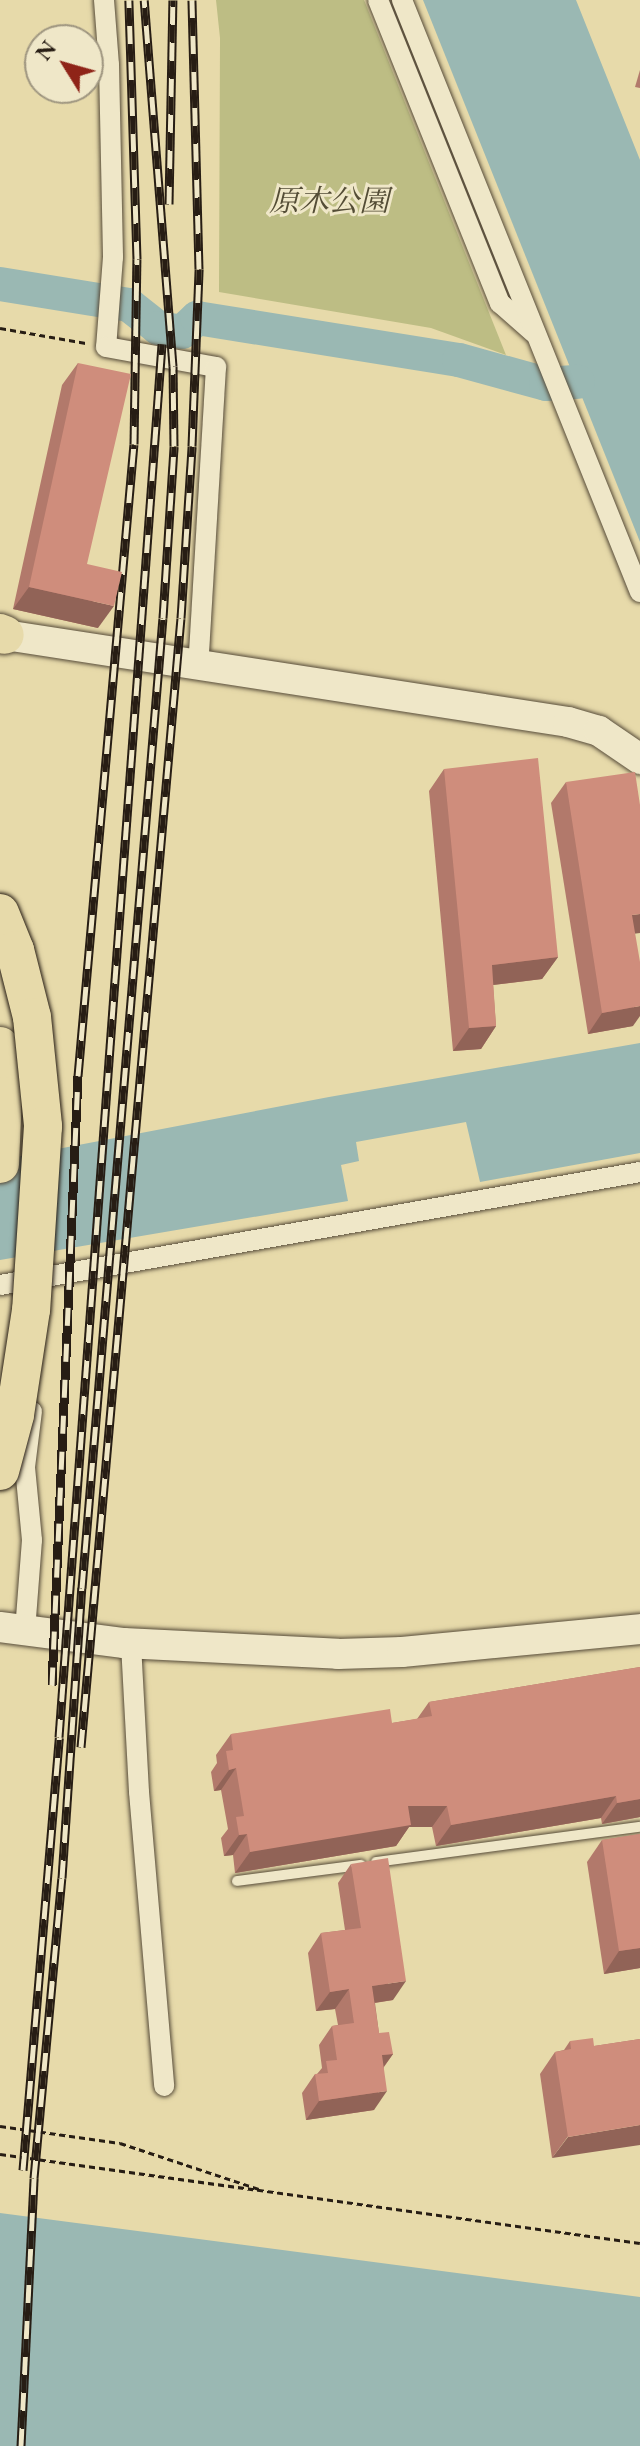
<!DOCTYPE html>
<meta charset="utf-8">
<style>
body{margin:0}
#map{position:relative;width:640px;height:2446px;overflow:hidden;background:#e7daaa;font-family:"EB Garamond","Noto Serif JP",serif}
div>[style]{position:absolute}
[style*='--x']{left:calc(var(--x)*1px);top:calc(var(--y)*1px);width:calc(var(--w)*1px);rotate:calc(var(--a)*1deg)}
.green>*{inset:0;background:#bdbd84}
.water>*{inset:0;background:#9ab8b3}
.river>*{height:34px;margin:-17px;padding:0 17px;transform-origin:17px;border-radius:17px;background:#9ab8b3}
.path>*{height:3px;margin-top:-1.5px;transform-origin:0;background:repeating-linear-gradient(90deg,#271d14 0 6px,transparent 0 10px)}
.roads{filter:drop-shadow(0 0 2px #574c3a) drop-shadow(0 0 2px #574c3a)}
.lane>*{height:10px;margin:-5px;padding:0 5px;transform-origin:5px;border-radius:5px;background:#efe7c8}
.street>*{height:20px;margin:-10px;padding:0 10px;transform-origin:10px;border-radius:10px;background:#efe7c8}
.secondary>*{height:30px;margin:-15px;padding:0 15px;transform-origin:15px;border-radius:15px;background:#efe7c8}
.highway>*{height:38px;margin:-19px;padding:0 19px;transform-origin:19px;border-radius:19px;background:#e7daaa}
.rail>*{height:9px;margin-top:-4.5px;transform-origin:0;background:repeating-linear-gradient(90deg,#efe7c8 0 18px,#271d14 0 36px);box-sizing:border-box;border-block:2px solid #271d14}
.bridges{filter:drop-shadow(0 0 2px #271d14) drop-shadow(0 0 2px #271d14)}
.highway-bridge>*{height:38px;margin:-19px;padding:0 19px;transform-origin:19px;border-radius:19px;background:#e7daaa}
.wall>*{inset:0;background:#b2796b}
.shaded-wall>*{inset:0;background:#916357}
.building>*{inset:0;background:#cf8d7c}
span{translate:-50% -50%;white-space:nowrap;text-align:center;line-height:1.15;-webkit-text-stroke:6px #efe7c8;paint-order:stroke}
.park-label{font-size:30px;color:#544d36;font-style:italic}
.north{position:absolute;left:24px;top:24px;width:80px;height:80px;box-sizing:border-box;background:#efe7c8;border:2px solid #9f9680;border-radius:50%;rotate:307deg;font-size:22px;font-weight:700;line-height:32px;text-align:center;color:#271d14}
.north::after{content:'';display:block;margin:auto;width:28px;height:36px;background:#8f2418;clip-path:polygon(50% 0,100% 100%,50% 72%,0 100%)}
</style>
<div id="map">
<div class="green">
<i style="clip-path:polygon(216px 0,364px 0,506px 355px,431px 328px,219px 292px,220px 38px)"></i>
</div>
<div class="water">
<i style="clip-path:polygon(423px 0,576px 0,640px 160px,640px 542px)"></i>
<i style="clip-path:polygon(640px 1043px,640px 1153px,480px 1182px,466px 1122px,356px 1142px,359px 1161px,341px 1165px,348px 1201px,0 1260px,0 1160px,329px 1097px)"></i>
<i style="clip-path:polygon(0 2213px,640px 2297px,640px 2446px,0 2446px)"></i>
</div>
<div class="river">
<i style="--x:0;--y:284;--w:131;--a:9.2"></i>
<i style="--x:129;--y:305;--w:37;--a:38"></i>
<i style="--x:158;--y:328;--w:24;--a:9"></i>
<i style="--x:182;--y:332;--w:21;--a:-43"></i>
<i style="--x:197;--y:318;--w:265;--a:9.1"></i>
<i style="--x:459;--y:360;--w:90;--a:15.4"></i>
<i style="--x:546;--y:384;--w:32;--a:-4"></i>
</div>
<div class="path">
<i style="--x:0;--y:328;--w:87;--a:9.9"></i>
<i style="--x:0;--y:2126;--w:121;--a:8.1"></i>
<i style="--x:120;--y:2143;--w:146;--a:18.3"></i>
<i style="--x:0;--y:2154;--w:646;--a:7.92"></i>
</div>
<div class="roads">
<div class="lane">
<i style="--x:376;--y:1862;--w:266;--a:-7.6"></i>
<i style="--x:237;--y:1881;--w:125;--a:-7.4"></i>
</div>
<div class="street">
<i style="--x:104;--y:0;--w:65;--a:85.6"></i>
<i style="--x:109;--y:65;--w:192;--a:88.8"></i>
<i style="--x:113;--y:257;--w:90;--a:94.4"></i>
<i style="--x:106;--y:347;--w:112;--a:10.3"></i>
<i style="--x:216;--y:367;--w:302;--a:93.4"></i>
<i style="--x:378;--y:0;--w:327;--a:68.1"></i>
<i style="--x:500;--y:303;--w:45;--a:41.4"></i>
<i style="--x:402;--y:0;--w:638;--a:68.1"></i>
<i style="--x:0;--y:1285;--w:650;--a:-10.01"></i>
<i style="--x:25;--y:1631;--w:91;--a:-85.6"></i>
<i style="--x:32;--y:1540;--w:73;--a:-95.5"></i>
<i style="--x:25;--y:1467;--w:56;--a:-82.9"></i>
<i style="--x:131;--y:1644;--w:148;--a:86.9"></i>
<i style="--x:139;--y:1792;--w:295;--a:85.1"></i>
</div>
<div class="secondary">
<i style="--x:5;--y:635;--w:570;--a:8.78"></i>
<i style="--x:568;--y:722;--w:32;--a:16"></i>
<i style="--x:599;--y:731;--w:50;--a:34.3"></i>
<i style="--x:0;--y:1627;--w:125;--a:7.4"></i>
<i style="--x:124;--y:1643;--w:214;--a:2.9"></i>
<i style="--x:338;--y:1654;--w:64;--a:-1.8"></i>
<i style="--x:402;--y:1652;--w:239;--a:-5.5"></i>
</div>
<div class="highway">
<i style="--x:0;--y:633;--w:5;--a:22"></i>
<i style="--x:0;--y:1046;--w:50;--a:86.6"></i>
<i style="--x:3;--y:1096;--w:68;--a:92.5"></i>
</div>
</div>
<div class="rail">
<i style="--x:169;--y:204;--w:204;--a:-88.9"></i>
<i style="--x:52;--y:1685;--w:610;--a:-87.56"></i>
<i style="--x:78;--y:1076;--w:634;--a:-84.94"></i>
<i style="--x:134;--y:444;--w:185;--a:-89.1"></i>
<i style="--x:137;--y:259;--w:259;--a:-91.8"></i>
<i style="--x:81;--y:1747;--w:1133;--a:-84.94"></i>
<i style="--x:181;--y:618;--w:172;--a:-86.3"></i>
<i style="--x:192;--y:446;--w:177;--a:-87.7"></i>
<i style="--x:199;--y:269;--w:269;--a:-91.5"></i>
<i style="--x:23;--y:2170;--w:434;--a:-85.2"></i>
<i style="--x:59;--y:1737;--w:1397;--a:-85.77"></i>
<i style="--x:21;--y:2446;--w:268;--a:-87.2"></i>
<i style="--x:34;--y:2178;--w:301;--a:-84.7"></i>
<i style="--x:62;--y:1878;--w:291;--a:-86.1"></i>
<i style="--x:82;--y:1588;--w:973;--a:-85.23"></i>
<i style="--x:163;--y:618;--w:172;--a:-86.3"></i>
<i style="--x:174;--y:446;--w:80;--a:-90.7"></i>
<i style="--x:173;--y:366;--w:367;--a:-94.5"></i>
</div>
<div class="bridges">
<div class="highway-bridge">
<i style="--x:0;--y:913;--w:40;--a:68"></i>
<i style="--x:15;--y:950;--w:69;--a:75.8"></i>
<i style="--x:32;--y:1017;--w:110;--a:84.2"></i>
<i style="--x:43;--y:1126;--w:184;--a:93.7"></i>
<i style="--x:31;--y:1310;--w:106;--a:98.7"></i>
<i style="--x:15;--y:1415;--w:58;--a:105"></i>
</div>
</div>
<div class="wall">
<i style="clip-path:polygon(640px 70px,640px 88px,635px 87px)"></i>
<i style="clip-path:polygon(78px 363px,87px 564px,98px 628px,13px 609px,62px 385px)"></i>
<i style="clip-path:polygon(444px 769px,558px 957px,542px 979px,493px 985px,496px 1026px,481px 1049px,453px 1051px,429px 791px)"></i>
<i style="clip-path:polygon(566px 782px,635px 934px,633px 1026px,588px 1034px,551px 803px)"></i>
<i style="clip-path:polygon(640px 1667px,640px 1817px,602px 1824px,601px 1818px,436px 1846px,432px 1827px,409px 1827px,396px 1846px,235px 1873px,233px 1855px,224px 1856px,221px 1838px,228px 1829px,221px 1790px,214px 1791px,211px 1772px,217px 1763px,216px 1755px,231px 1734px,392px 1723px,417px 1719px,429px 1702px)"></i>
<i style="clip-path:polygon(640px 1834px,640px 1968px,604px 1974px,587px 1862px,602px 1840px)"></i>
<i style="clip-path:polygon(351px 1864px,393px 2000px,375px 2003px,379px 2033px,393px 2054px,384px 2067px,374px 2110px,306px 2120px,302px 2093px,315px 2074px,317px 2074px,322px 2068px,319px 2045px,332px 2026px,338px 2025px,335px 2009px,316px 2011px,308px 1953px,321px 1933px,345px 1930px,338px 1883px)"></i>
<i style="clip-path:polygon(640px 2039px,552px 2158px,540px 2074px,555px 2052px,564px 2050px,570px 2041px,594px 2046px)"></i>
</div>
<div class="shaded-wall">
<i style="clip-path:polygon(29px 587px,114px 606px,98px 628px,13px 609px)"></i>
<i style="clip-path:polygon(640px 914px,640px 933px,617px 936px,632px 915px)"></i>
<i style="clip-path:polygon(558px 957px,542px 979px,476px 987px,492px 965px)"></i>
<i style="clip-path:polygon(640px 1006px,640px 1016px,633px 1026px,588px 1034px,602px 1013px)"></i>
<i style="clip-path:polygon(496px 1026px,481px 1049px,453px 1051px,469px 1028px)"></i>
<i style="clip-path:polygon(236px 1768px,221px 1790px,214px 1791px,229px 1770px)"></i>
<i style="clip-path:polygon(616px 1796px,601px 1818px,436px 1846px,451px 1825px)"></i>
<i style="clip-path:polygon(640px 1799px,640px 1817px,602px 1824px,617px 1803px)"></i>
<i style="clip-path:polygon(408px 1806px,447px 1806px,432px 1827px,409px 1827px,396px 1846px,235px 1873px,250px 1852px)"></i>
<i style="clip-path:polygon(247px 1834px,233px 1855px,224px 1856px,239px 1835px)"></i>
<i style="clip-path:polygon(640px 1948px,640px 1968px,604px 1974px,619px 1951px)"></i>
<i style="clip-path:polygon(406px 1981px,393px 2000px,359px 2005px,372px 1986px)"></i>
<i style="clip-path:polygon(349px 1989px,335px 2009px,316px 2011px,330px 1992px)"></i>
<i style="clip-path:polygon(393px 2054px,379px 2073px,382px 2055px)"></i>
<i style="clip-path:polygon(387px 2091px,374px 2110px,306px 2120px,319px 2101px)"></i>
<i style="clip-path:polygon(640px 2125px,640px 2145px,552px 2158px,568px 2137px)"></i>
</div>
<div class="building">
<i style="clip-path:polygon(78px 363px,131px 374px,87px 564px,122px 572px,114px 606px,29px 587px)"></i>
<i style="clip-path:polygon(538px 758px,558px 957px,492px 965px,496px 1026px,469px 1028px,444px 769px)"></i>
<i style="clip-path:polygon(635px 772px,640px 805px,640px 914px,632px 915px,640px 962px,640px 1006px,602px 1013px,566px 782px)"></i>
<i style="clip-path:polygon(640px 1667px,640px 1799px,617px 1803px,616px 1796px,451px 1825px,447px 1806px,408px 1806px,411px 1825px,250px 1852px,247px 1834px,239px 1835px,236px 1817px,244px 1816px,236px 1768px,229px 1770px,226px 1751px,233px 1750px,231px 1734px,390px 1709px,392px 1723px,432px 1716px,429px 1702px)"></i>
<i style="clip-path:polygon(640px 1834px,640px 1948px,619px 1951px,602px 1840px)"></i>
<i style="clip-path:polygon(388px 1858px,406px 1981px,372px 1986px,379px 2033px,389px 2032px,393px 2054px,382px 2055px,387px 2091px,319px 2101px,315px 2074px,328px 2073px,326px 2061px,337px 2060px,332px 2026px,354px 2023px,349px 1989px,330px 1992px,321px 1933px,361px 1928px,351px 1864px)"></i>
<i style="clip-path:polygon(593px 2038px,594px 2046px,640px 2039px,640px 2125px,568px 2137px,555px 2052px,571px 2049px,570px 2041px)"></i>
</div>
<div class="park-label">
<span style="left:329px;top:201px">原木公園</span>
</div>
<div class="north">N</div>
</div>
